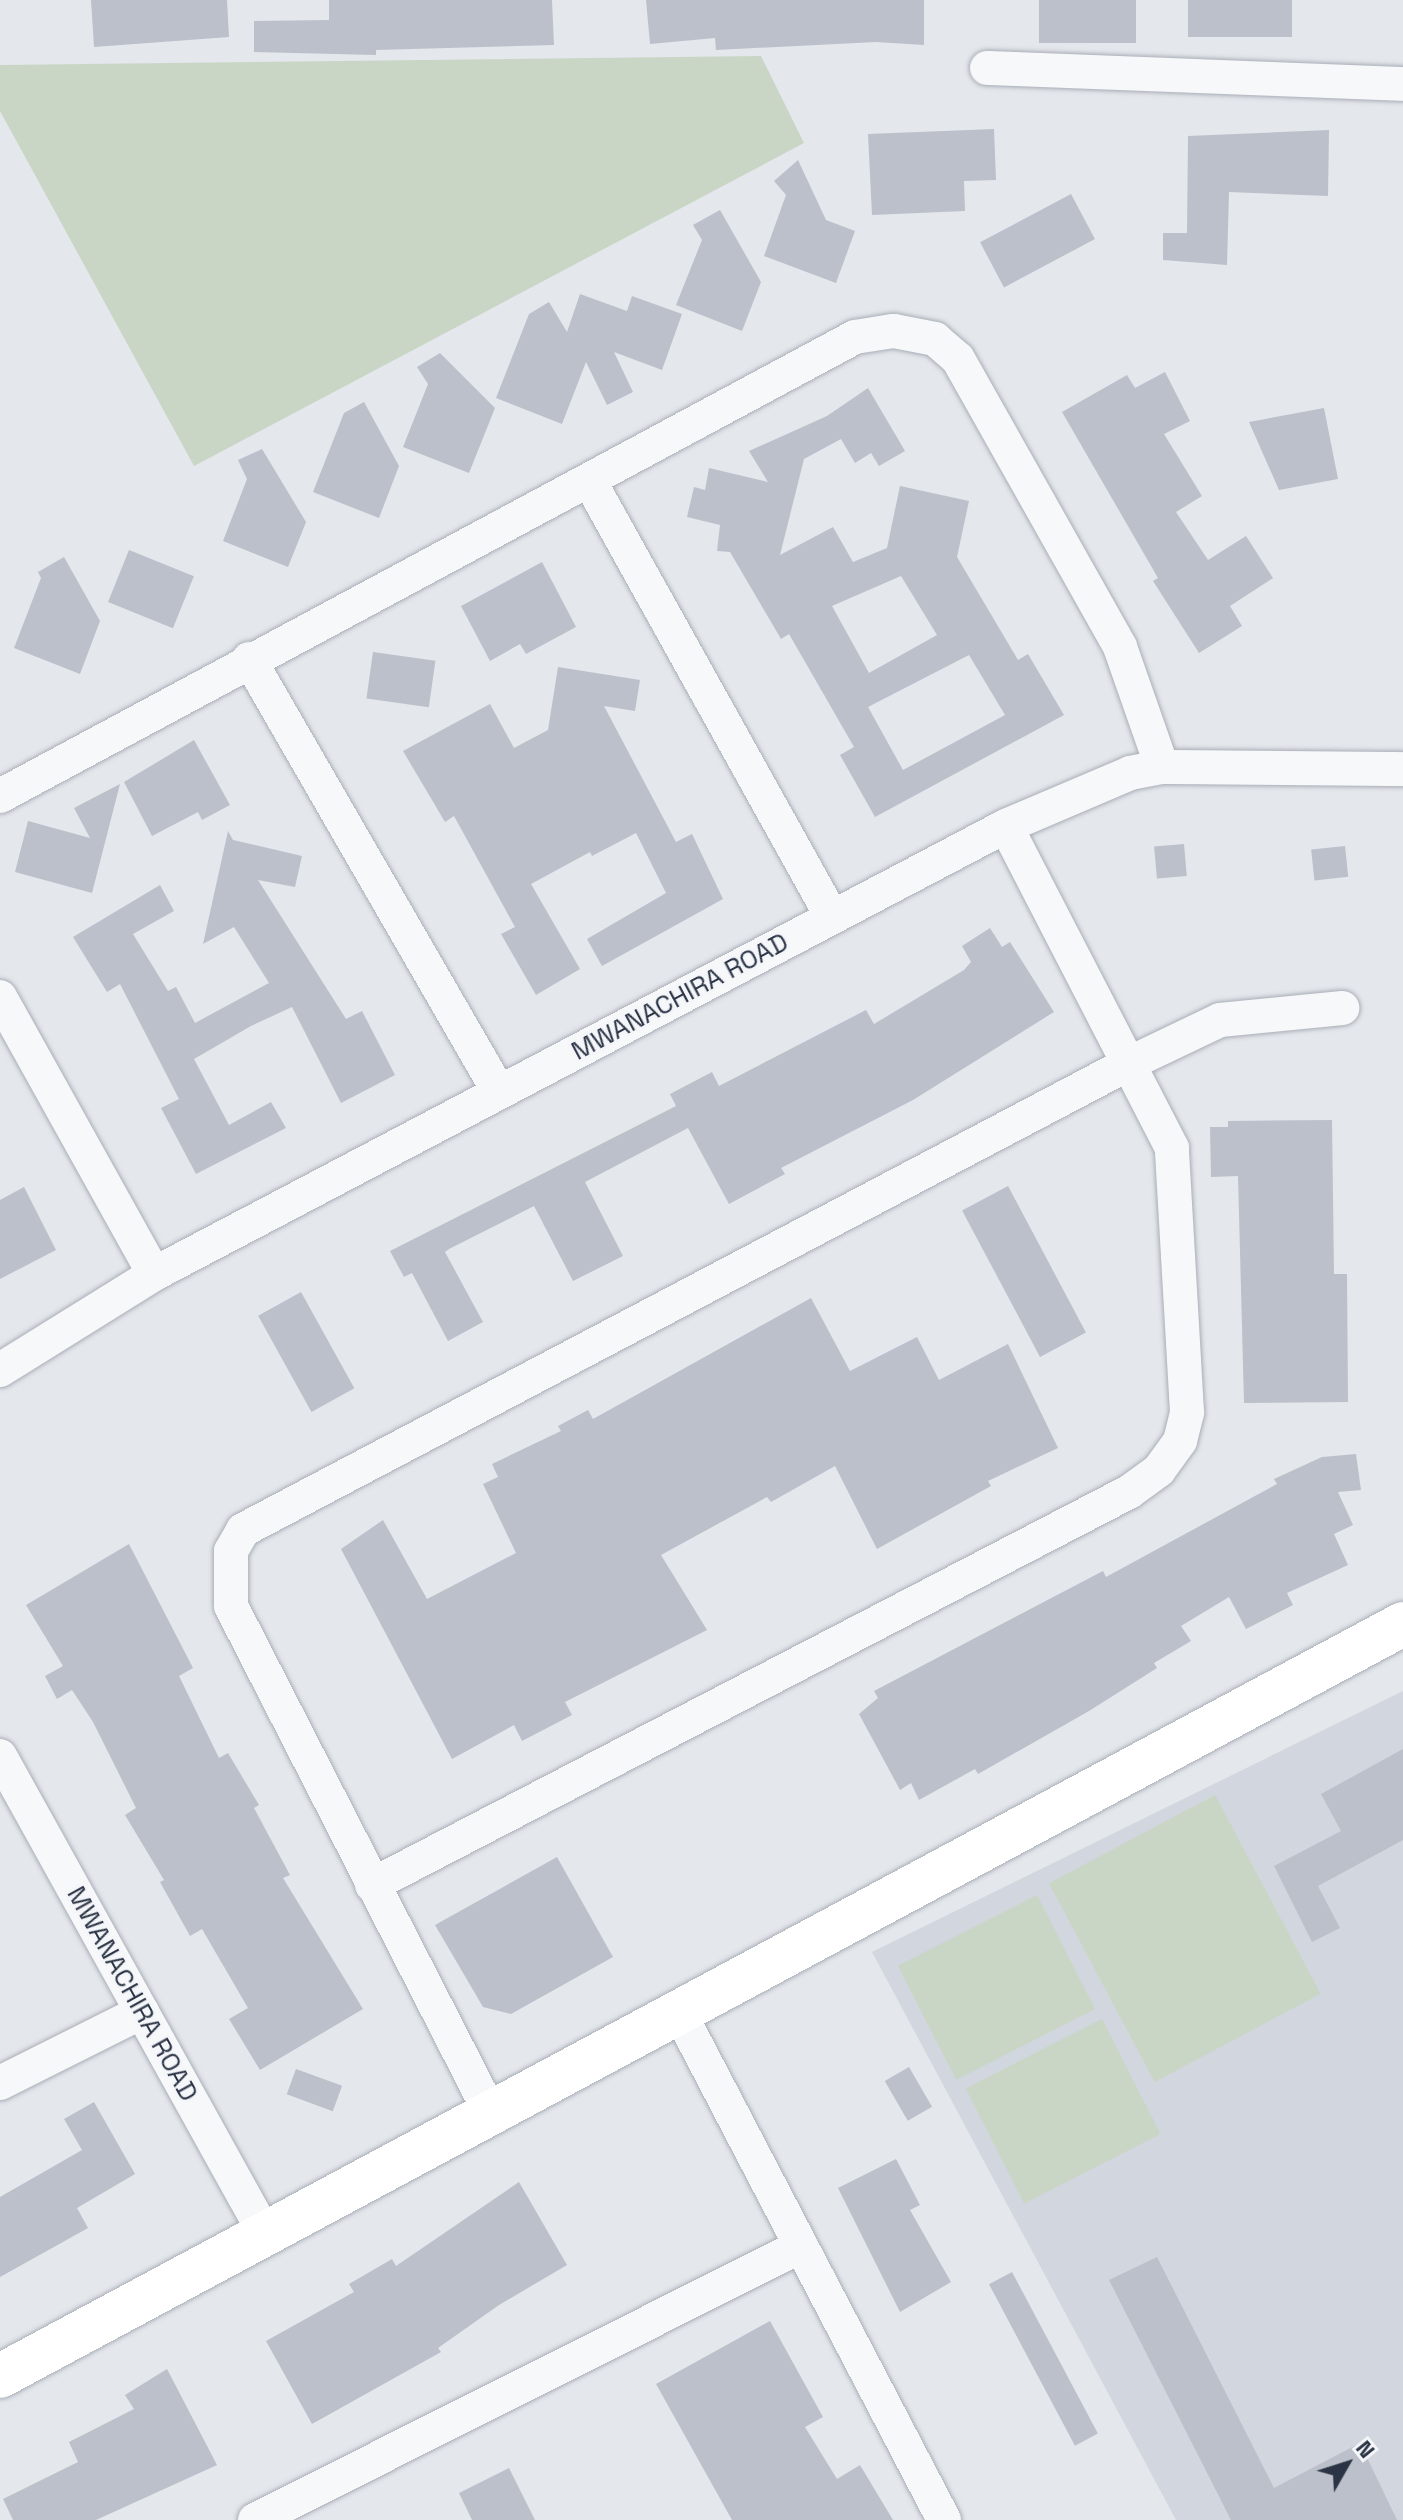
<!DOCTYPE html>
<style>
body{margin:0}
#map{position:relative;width:1403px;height:2520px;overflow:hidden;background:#e4e7ec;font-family:"Space Grotesk",sans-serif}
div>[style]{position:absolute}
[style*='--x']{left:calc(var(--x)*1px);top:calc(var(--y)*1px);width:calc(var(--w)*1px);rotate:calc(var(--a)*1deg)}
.built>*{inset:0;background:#d2d6de}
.green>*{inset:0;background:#c9d6c5;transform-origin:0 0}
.building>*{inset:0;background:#bbc0ca;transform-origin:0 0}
.roads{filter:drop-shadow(0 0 2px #a9aeb7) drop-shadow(0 0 2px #a9aeb7)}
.street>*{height:34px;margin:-17px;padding:0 17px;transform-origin:17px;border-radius:17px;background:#f7f8fa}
.secondary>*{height:44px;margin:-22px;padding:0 22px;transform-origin:22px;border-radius:22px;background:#fff}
span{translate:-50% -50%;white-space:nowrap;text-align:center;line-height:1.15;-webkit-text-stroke:6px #f4f6f9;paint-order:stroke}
.street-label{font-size:26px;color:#2b3445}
.north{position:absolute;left:1307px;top:2424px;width:80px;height:80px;-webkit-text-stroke:6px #f4f6f9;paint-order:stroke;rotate:51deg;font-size:22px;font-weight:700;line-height:32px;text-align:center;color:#2b3445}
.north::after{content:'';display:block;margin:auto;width:28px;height:36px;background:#2b3445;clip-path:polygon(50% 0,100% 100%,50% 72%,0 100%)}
</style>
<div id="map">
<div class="built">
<i style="clip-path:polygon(1403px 1691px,1403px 2520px,1176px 2520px,872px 1952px)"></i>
</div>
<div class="green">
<i style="clip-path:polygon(761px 56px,804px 143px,194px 466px,0 111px,0 65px)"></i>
<i style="left:1215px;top:1795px;width:225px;height:188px;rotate:62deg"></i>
<i style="left:1037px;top:1895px;width:128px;height:156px;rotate:63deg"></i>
<i style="left:1102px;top:2019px;width:129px;height:153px;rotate:63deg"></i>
</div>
<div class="building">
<i style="clip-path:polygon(91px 0,227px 0,229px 37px,94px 47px)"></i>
<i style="clip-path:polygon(329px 0,552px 0,554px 45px,376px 50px,376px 55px,254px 52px,254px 21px,329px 20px)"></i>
<i style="clip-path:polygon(646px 0,924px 0,924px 45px,876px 42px,716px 50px,715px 38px,650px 44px)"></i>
<i style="left:1039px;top:0;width:97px;height:43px"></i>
<i style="left:1188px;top:0;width:104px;height:37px"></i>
<i style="clip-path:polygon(994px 129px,996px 180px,964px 181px,965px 211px,872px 215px,868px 134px)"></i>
<i style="clip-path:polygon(1329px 130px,1328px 196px,1229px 192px,1227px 265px,1163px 260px,1163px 233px,1187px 233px,1188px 136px)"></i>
<i style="clip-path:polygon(798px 160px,826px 220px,855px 231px,836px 283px,764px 256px,786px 195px,774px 181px)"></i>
<i style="left:1071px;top:194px;width:51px;height:103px;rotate:62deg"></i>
<i style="clip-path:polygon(720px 210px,761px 282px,742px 331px,676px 305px,702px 240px,693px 225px)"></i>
<i style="clip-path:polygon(580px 294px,627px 311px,632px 296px,682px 314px,662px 370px,614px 352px,633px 392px,607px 405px,586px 362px,562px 424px,496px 398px,529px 314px,549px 302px,567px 332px)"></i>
<i style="clip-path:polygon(440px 353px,495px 408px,469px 473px,403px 447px,428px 384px,417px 367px)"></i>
<i style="clip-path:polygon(1165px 372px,1190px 421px,1164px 434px,1202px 496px,1176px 512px,1208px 560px,1246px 536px,1273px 578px,1230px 606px,1242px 626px,1199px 653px,1153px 581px,1158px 578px,1062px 412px,1127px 375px,1135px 388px)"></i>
<i style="clip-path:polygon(evenodd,868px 388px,905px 451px,879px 466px,871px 453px,855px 463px,841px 439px,804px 459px,780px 555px,833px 527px,853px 562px,887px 548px,900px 486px,969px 501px,957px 557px,1018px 660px,1028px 654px,1064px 715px,875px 817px,840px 755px,854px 747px,789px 634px,781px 639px,730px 552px,717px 551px,720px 525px,687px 517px,694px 487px,705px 490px,709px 468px,768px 482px,749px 451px,827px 416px,868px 388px,901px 576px,937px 635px,869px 673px,832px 606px,901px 576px,868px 388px,969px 655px,1005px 715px,903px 770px,868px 707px,969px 655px)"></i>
<i style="clip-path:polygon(364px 402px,399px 466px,379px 518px,313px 492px,344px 413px)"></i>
<i style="clip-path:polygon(1324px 408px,1338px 479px,1279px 490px,1249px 422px)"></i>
<i style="clip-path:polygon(262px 449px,306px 522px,288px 567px,223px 541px,247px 479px,238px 460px)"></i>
<i style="left:129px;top:550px;width:70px;height:56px;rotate:22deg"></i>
<i style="clip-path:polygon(64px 557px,100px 621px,80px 674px,14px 648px,41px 578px,38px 572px)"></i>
<i style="clip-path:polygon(542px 562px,576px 627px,526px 654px,520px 644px,490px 661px,461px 606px)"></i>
<i style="left:373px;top:652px;width:63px;height:47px;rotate:8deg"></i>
<i style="clip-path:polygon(558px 667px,640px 680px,635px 711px,604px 706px,676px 842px,692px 834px,723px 899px,602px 966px,587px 939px,666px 893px,636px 833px,592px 856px,590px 852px,531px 884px,580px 969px,536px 995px,501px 934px,515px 927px,454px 816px,445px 822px,403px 751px,490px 704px,514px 748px,548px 730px)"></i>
<i style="clip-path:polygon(194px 740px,230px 805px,202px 820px,198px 812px,152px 836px,124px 782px)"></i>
<i style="clip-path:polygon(120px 784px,92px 893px,15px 872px,28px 821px,90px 838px,74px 808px)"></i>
<i style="clip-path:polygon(228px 831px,233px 840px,302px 856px,295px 887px,258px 880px,346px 1019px,362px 1011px,395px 1075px,341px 1103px,292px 1007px,251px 1026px,194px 1059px,229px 1125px,271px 1102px,286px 1128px,196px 1174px,161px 1108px,179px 1099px,120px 984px,107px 992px,73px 937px,160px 885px,174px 911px,133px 934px,168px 991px,176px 987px,195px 1023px,269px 983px,234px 927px,203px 944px)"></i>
<i style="left:1184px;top:844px;width:32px;height:30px;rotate:85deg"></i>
<i style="left:1345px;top:846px;width:31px;height:34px;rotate:84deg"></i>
<i style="clip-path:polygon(990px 928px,1002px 947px,1010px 942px,1054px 1012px,913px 1100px,781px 1168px,785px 1174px,729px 1204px,688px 1128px,585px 1182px,623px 1256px,573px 1281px,534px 1206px,449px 1249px,445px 1252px,483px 1322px,448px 1341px,412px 1273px,404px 1277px,390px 1251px,676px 1106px,670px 1094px,712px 1072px,719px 1086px,866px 1010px,874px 1024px,964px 970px,971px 962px,962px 946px)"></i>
<i style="clip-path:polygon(1332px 1120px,1334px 1274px,1347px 1274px,1348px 1402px,1244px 1403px,1238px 1176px,1211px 1177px,1210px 1127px,1228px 1127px,1228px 1121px)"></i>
<i style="left:1008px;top:1186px;width:166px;height:52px;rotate:62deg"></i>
<i style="clip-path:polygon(24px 1187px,56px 1250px,0 1279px,0 1200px)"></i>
<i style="left:301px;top:1292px;width:110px;height:49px;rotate:61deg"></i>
<i style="clip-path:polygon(811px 1298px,850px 1371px,917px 1337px,939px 1380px,1008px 1344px,1058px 1448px,988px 1481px,991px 1486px,877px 1549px,835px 1466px,771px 1502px,767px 1497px,661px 1555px,707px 1630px,565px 1702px,572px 1715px,522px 1741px,514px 1725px,452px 1759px,341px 1549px,383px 1520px,427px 1599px,516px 1553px,483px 1484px,498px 1477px,492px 1464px,561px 1431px,558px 1426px,588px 1410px,593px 1419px)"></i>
<i style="clip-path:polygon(1356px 1454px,1361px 1490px,1338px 1492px,1353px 1525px,1334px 1534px,1348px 1565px,1287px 1593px,1293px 1605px,1246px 1629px,1229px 1597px,1181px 1626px,1191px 1641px,1154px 1663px,1157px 1668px,1089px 1711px,978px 1774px,975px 1769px,919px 1800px,911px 1783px,900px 1790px,859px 1714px,878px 1698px,874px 1691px,1103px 1571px,1106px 1577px,1277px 1484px,1274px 1479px,1322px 1457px)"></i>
<i style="clip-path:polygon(129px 1544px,193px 1668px,179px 1676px,219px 1758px,228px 1753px,259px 1805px,254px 1808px,290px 1875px,283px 1878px,363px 2009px,260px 2070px,229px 2019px,248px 2008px,202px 1929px,190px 1936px,160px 1882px,164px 1880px,125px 1815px,136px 1808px,93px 1722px,72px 1690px,57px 1699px,45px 1676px,63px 1666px,26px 1605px)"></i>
<i style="clip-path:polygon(1403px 1749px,1403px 1840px,1318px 1886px,1340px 1928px,1312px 1942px,1274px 1866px,1341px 1831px,1321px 1794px)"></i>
<i style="clip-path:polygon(557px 1857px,613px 1957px,511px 2014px,483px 2007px,435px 1925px)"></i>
<i style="left:909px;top:2067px;width:46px;height:28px;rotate:60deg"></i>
<i style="left:296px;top:2069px;width:49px;height:27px;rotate:20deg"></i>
<i style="clip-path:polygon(94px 2102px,135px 2174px,77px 2208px,88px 2228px,0 2277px,0 2197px,82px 2150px,64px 2119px)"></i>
<i style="clip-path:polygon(896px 2159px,920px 2205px,910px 2210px,951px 2282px,900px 2312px,838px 2188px)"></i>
<i style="clip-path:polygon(519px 2182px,567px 2265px,499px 2305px,438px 2348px,441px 2352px,312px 2424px,266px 2341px,354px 2292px,349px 2284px,392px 2259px,396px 2266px)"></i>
<i style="clip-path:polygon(1157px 2257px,1274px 2488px,1360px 2443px,1397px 2520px,1231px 2520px,1109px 2280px)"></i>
<i style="left:1012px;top:2272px;width:183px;height:26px;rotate:62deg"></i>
<i style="clip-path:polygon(770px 2321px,823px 2417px,805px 2427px,837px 2479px,860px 2465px,893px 2520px,732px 2520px,656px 2384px)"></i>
<i style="clip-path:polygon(167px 2369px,217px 2465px,96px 2520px,13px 2520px,3px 2499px,78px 2462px,69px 2442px,134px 2409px,125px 2395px)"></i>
<i style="clip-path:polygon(509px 2468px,535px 2520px,472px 2520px,459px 2493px)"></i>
</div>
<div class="roads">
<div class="street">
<i style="--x:987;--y:68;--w:416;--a:2.2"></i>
<i style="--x:590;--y:482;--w:497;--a:60.9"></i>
<i style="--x:249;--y:659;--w:500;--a:60"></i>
<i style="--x:0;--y:796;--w:970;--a:-28.23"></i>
<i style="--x:855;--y:337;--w:39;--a:-9"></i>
<i style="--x:894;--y:331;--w:42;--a:11"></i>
<i style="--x:935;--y:339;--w:30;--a:41"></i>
<i style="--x:958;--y:359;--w:330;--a:60.6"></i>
<i style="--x:1120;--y:647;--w:127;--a:70.7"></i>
<i style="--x:0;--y:997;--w:317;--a:60.9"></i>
<i style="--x:0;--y:1370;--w:181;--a:-31.9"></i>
<i style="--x:154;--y:1274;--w:963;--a:-27.74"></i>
<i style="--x:1006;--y:826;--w:135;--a:-23.1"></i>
<i style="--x:1130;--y:773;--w:33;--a:-11"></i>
<i style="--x:1162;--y:767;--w:241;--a:0.5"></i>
<i style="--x:0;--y:1756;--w:544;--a:60.99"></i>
<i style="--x:372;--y:1885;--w:853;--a:-27.44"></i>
<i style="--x:1129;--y:1492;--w:37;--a:-36"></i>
<i style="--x:1159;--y:1470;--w:36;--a:-54"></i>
<i style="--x:1180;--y:1441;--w:30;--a:-76"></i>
<i style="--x:1187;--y:1412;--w:264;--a:-93.3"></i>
<i style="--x:1172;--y:1148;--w:362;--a:-117.3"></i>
<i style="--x:678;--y:2010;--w:575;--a:62.45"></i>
<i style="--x:0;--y:2083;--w:159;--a:-26.6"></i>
<i style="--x:490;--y:2112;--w:568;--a:-117.11"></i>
<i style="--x:231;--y:1606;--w:55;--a:-90"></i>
<i style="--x:231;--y:1551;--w:24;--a:-60"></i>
<i style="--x:243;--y:1530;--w:1002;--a:-27.77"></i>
<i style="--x:1130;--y:1063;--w:100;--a:-25.5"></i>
<i style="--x:1220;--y:1020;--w:123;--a:-5.6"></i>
<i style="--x:255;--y:2520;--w:611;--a:-26.65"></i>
</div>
<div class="secondary">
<i style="--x:0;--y:2376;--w:1592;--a:-28.19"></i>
</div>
</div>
<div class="street-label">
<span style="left:680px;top:997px;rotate:-28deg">MWANACHIRA ROAD</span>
<span style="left:132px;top:1994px;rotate:61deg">MWANACHIRA ROAD</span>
</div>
<div class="north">N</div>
</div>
